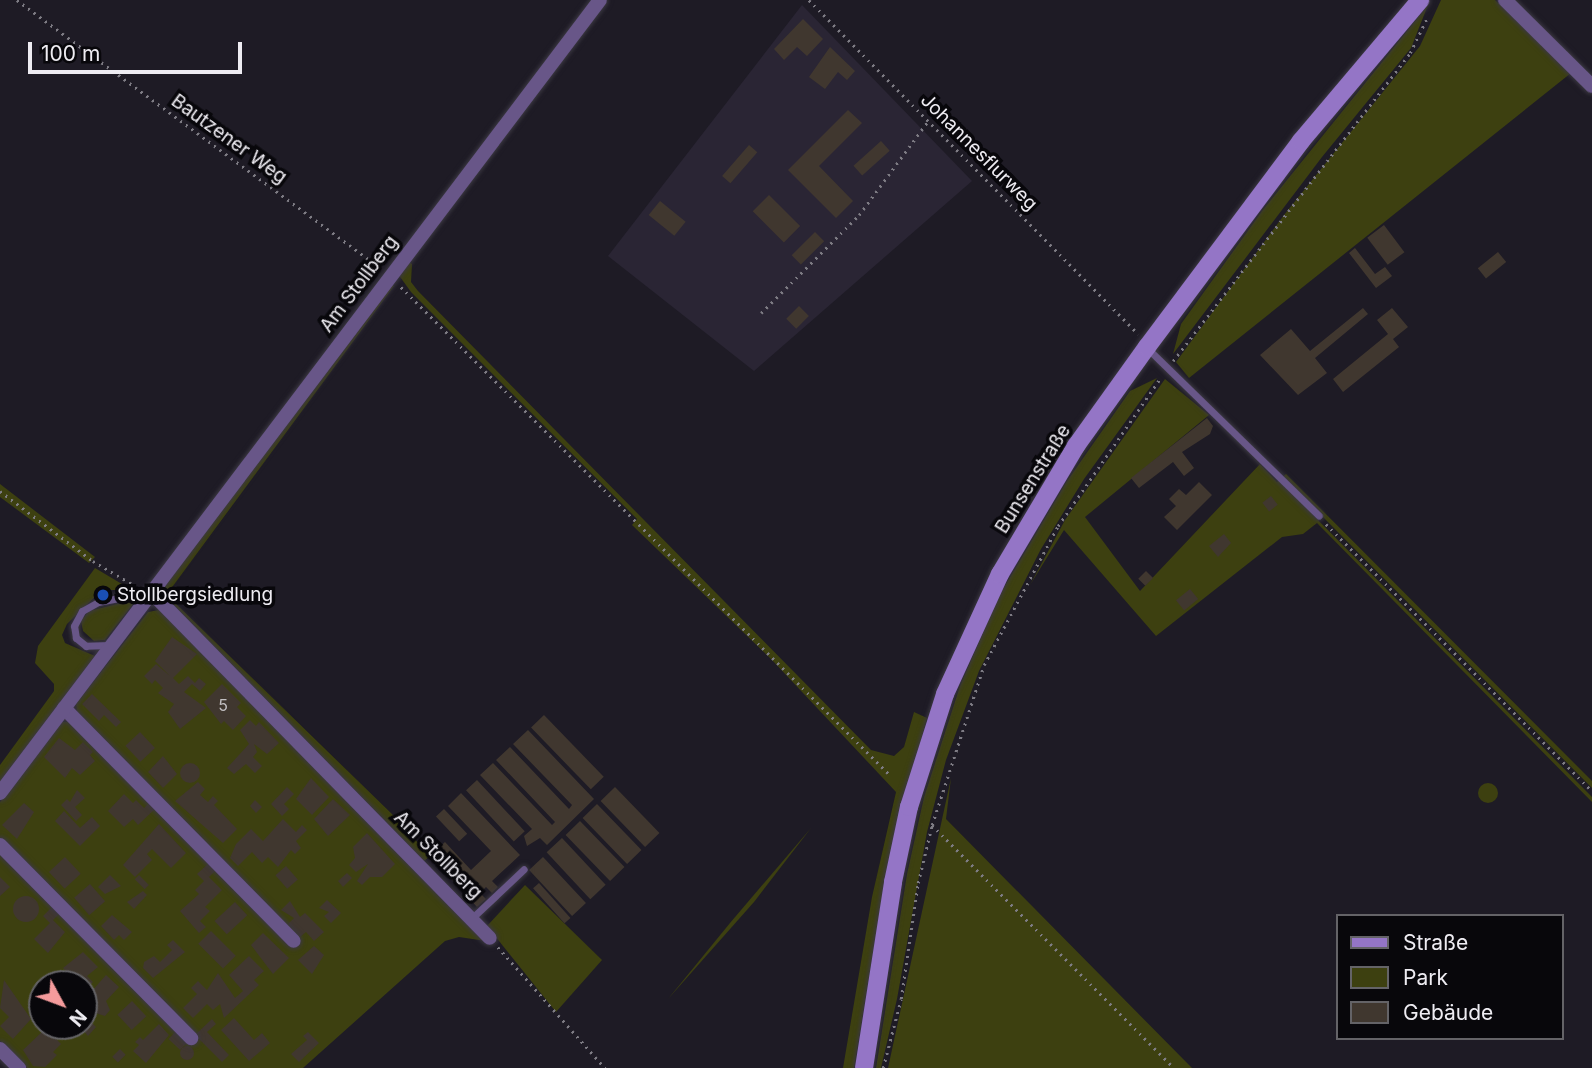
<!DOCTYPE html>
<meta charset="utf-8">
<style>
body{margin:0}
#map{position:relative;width:1592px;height:1068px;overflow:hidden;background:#1e1b25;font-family:Inter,sans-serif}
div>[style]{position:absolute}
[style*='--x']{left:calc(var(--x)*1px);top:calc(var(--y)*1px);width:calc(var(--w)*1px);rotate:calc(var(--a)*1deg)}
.built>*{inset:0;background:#2a2534}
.green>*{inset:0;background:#3d4010}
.round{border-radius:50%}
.building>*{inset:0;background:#40372f;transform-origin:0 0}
.path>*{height:2.5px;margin-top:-1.25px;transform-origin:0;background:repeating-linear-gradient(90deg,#7e7c84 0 2px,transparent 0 7px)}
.roads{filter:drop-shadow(0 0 2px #3b3842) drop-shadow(0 0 2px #3b3842)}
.service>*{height:7px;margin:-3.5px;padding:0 3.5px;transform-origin:3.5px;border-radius:3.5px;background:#685688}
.minor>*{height:14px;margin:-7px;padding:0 7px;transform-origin:7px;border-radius:7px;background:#685688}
.secondary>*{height:18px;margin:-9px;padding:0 9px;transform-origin:9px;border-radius:9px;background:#9475c6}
.dots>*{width:19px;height:19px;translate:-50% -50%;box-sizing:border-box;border:4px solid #08070b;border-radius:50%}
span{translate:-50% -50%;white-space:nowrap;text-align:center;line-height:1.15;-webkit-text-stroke:7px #08070b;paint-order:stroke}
.number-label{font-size:16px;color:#c2bfc1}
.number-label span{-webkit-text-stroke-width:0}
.street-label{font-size:19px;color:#eeecf2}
.poi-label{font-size:19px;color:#eeecf2}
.left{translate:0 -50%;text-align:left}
.legend{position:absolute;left:1336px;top:914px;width:228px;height:126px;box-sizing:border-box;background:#08070b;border:2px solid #646367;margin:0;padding:9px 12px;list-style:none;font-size:21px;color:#eeecf2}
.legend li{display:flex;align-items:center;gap:14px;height:35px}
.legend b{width:35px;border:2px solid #646367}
.north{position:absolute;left:28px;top:970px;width:70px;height:70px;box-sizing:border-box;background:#08070b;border:2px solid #646367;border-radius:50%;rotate:131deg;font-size:19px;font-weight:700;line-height:28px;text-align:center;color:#eeecf2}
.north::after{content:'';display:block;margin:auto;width:24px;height:32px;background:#f59b9c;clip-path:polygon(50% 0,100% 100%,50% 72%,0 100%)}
.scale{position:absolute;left:28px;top:42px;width:214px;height:32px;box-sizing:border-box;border:4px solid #eeecf2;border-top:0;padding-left:9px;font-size:21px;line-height:24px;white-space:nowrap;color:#eeecf2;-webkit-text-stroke:5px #08070b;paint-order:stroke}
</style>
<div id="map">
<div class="built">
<i style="clip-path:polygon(802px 5px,972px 181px,754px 371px,608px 256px)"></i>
</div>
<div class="green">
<i style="clip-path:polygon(1441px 0,1495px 0,1571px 73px,1189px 378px,1176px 362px,1284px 215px,1420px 46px)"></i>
<i style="clip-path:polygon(1428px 5px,1411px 48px,1322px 157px,1173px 354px,1181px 324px,1262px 211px)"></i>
<i style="clip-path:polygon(408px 261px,412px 264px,411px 282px,418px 291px,871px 750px,894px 756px,904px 747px,914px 712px,927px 718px,887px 867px,854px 1068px,843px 1068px,872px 897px,896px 792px,772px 660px,632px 525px,637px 519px,411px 292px,398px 274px)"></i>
<i style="clip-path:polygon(390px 283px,394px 286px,170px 590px,175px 603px,394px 816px,430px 856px,424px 861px,165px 596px,163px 589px)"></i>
<i style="clip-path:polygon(1157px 378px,1084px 479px,1041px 549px,979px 671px,946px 760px,927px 832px,897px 999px,881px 1068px,876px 1068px,907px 874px,924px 797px,960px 686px,999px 596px,1067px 481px,1130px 391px)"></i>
<i style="clip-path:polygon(1165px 379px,1209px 415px,1085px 517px,1140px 591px,1260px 464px,1277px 482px,1286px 474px,1592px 781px,1592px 788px,1317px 511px,1312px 514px,1592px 797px,1592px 802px,1317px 523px,1303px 534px,1282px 537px,1156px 636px,1064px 530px,1030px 585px,1065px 520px)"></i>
<i style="clip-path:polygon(0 484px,95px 557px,89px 563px,0 497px)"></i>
<i style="clip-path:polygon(95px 568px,132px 590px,102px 590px,67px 624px,62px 635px,65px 643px,95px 656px,0 783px,0 765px,54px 691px,54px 684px,35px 663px,38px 646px)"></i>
<i style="clip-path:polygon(137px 599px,105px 640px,94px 641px,83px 631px,81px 621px,89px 611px)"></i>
<i style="clip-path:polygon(evenodd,159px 610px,486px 941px,459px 937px,445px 941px,303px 1068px,27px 1068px,0 1041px,0 855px,155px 994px,0 838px,0 802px,62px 722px,70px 722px,77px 713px,76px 704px,148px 612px,159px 610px,42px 984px,84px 984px,84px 1026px,42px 1026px,42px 984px)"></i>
<i style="clip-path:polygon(951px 778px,946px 819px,1192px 1068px,888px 1068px)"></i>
<i class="round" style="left:1478px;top:783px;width:20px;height:20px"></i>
<i style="clip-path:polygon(811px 828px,754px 902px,668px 999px,730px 923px)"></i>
<i style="clip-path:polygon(525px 885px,602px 960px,556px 1012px,487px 926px)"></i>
</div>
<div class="building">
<i style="clip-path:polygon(803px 19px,823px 39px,807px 56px,797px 47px,784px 60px,774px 49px)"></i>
<i style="clip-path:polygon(830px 47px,855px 71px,847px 80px,838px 72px,825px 89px,809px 77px)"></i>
<i style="clip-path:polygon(848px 110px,862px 123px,819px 166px,853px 201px,836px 218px,788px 170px)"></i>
<i style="left:881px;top:141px;width:13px;height:37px;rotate:48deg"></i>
<i style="left:749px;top:145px;width:11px;height:41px;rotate:41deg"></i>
<i style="left:769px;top:195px;width:44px;height:23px;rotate:45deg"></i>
<i style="left:660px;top:201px;width:33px;height:18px;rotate:39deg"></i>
<i style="left:1384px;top:225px;width:34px;height:21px;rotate:53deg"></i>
<i style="left:815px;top:232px;width:13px;height:33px;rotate:45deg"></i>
<i style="clip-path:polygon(1355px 248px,1375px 274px,1385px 267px,1392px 276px,1376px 288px,1349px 253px)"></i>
<i style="left:1498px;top:252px;width:13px;height:26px;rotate:51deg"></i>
<i style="left:799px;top:306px;width:14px;height:18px;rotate:45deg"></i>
<i style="clip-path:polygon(1363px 308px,1368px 314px,1315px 358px,1327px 373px,1298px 395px,1260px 355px,1291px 329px,1310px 351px)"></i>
<i style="clip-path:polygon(1392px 308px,1408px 327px,1393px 339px,1399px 347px,1343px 392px,1333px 379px,1388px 334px,1377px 320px)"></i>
<i style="clip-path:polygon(1207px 418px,1213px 426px,1210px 434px,1182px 452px,1194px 468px,1184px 476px,1173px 462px,1139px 488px,1131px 478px)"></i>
<i style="clip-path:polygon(1199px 482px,1212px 495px,1177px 530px,1164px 517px,1176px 506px,1169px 499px,1179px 489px,1186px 495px)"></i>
<i style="left:1271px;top:496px;width:11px;height:11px;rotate:52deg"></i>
<i style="clip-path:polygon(1224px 534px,1231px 543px,1218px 557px,1209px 546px)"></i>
<i style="left:1146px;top:571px;width:10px;height:11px;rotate:45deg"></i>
<i style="left:1190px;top:589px;width:13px;height:18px;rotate:51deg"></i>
<i style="clip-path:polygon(172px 637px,197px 654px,173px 678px,179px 684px,188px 676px,195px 683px,199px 678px,206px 684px,200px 691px,192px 684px,184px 692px,206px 708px,180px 729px,168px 712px,174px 704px,158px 693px,163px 688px,155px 680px,152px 684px,144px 676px,156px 664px,170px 676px,155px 661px)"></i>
<i style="clip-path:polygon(222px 684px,241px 703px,237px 707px,246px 716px,233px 730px,224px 721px,221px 724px,204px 702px)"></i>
<i style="clip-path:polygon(92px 694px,121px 722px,116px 727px,104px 715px,99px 721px,82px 704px)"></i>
<i style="left:544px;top:715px;width:86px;height:18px;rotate:46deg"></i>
<i style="clip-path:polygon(250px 720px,256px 726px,259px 722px,279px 743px,267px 754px,254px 744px,257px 752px,253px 757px,262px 766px,255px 773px,246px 764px,234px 774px,227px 768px,249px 744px,240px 730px)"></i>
<i style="clip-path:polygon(528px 730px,594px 799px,547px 845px,540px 838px,527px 846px,524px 836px,532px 829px,480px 775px,493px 763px,552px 825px,555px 822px,496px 760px,510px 747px,569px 809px,572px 805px,513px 744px)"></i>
<i style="left:140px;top:732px;width:22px;height:20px;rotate:47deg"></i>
<i style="clip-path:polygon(59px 738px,75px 750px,83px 742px,93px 752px,90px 755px,95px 761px,80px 775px,72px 768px,65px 778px,44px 757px)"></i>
<i style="clip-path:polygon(163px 756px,177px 774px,163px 788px,148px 772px)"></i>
<i class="round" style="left:180px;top:763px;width:20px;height:20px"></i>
<i style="clip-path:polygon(311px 778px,329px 797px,312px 815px,296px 799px)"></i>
<i style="left:477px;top:780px;width:70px;height:15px;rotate:47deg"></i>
<i style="clip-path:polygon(198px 782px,205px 789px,200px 795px,208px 802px,213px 796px,218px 801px,214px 805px,237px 829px,223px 843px,175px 801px)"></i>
<i style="clip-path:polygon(287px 787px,294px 794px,284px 804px,289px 809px,282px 816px,271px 804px)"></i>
<i style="left:615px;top:787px;width:64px;height:20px;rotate:46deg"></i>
<i style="clip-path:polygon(77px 790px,85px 798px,75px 807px,82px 815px,76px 821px,61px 805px,67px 799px,70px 802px)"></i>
<i style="clip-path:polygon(461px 793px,520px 855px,492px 881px,498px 887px,492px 893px,486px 887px,480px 893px,486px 899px,477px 907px,430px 856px,445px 842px,471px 870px,491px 851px,448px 806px)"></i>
<i style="clip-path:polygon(124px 794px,133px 803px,136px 800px,144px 808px,149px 803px,155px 809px,138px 825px,133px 819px,124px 827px,108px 811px)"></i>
<i style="clip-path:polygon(333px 799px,350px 815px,328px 836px,314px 819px)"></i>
<i style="clip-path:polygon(255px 800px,262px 807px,256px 813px,250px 806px)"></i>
<i style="clip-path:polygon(24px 803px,34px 812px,17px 839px,2px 825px)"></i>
<i style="left:597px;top:804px;width:64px;height:20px;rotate:46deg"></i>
<i style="left:444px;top:809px;width:34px;height:11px;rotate:47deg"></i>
<i style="clip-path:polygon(64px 811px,80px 828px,92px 817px,100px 826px,80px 846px,55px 821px)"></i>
<i style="clip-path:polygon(283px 819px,296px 832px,302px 825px,307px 830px,296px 841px,301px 848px,295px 854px,291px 850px,278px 867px,268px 857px,262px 863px,252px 852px,238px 866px,230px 858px,236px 844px,251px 829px,263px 841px)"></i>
<i style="left:580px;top:821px;width:64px;height:20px;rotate:46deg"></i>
<i style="clip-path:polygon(159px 824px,186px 853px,171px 868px,152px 849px,147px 854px,152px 860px,135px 877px,123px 865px)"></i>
<i style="clip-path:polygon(367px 833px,395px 864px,382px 877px,370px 877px,362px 885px,357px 881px,368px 864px,356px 872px,349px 865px,355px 858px,353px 847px)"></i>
<i style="left:562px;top:838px;width:64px;height:21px;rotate:47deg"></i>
<i style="left:65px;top:857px;width:23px;height:22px;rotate:47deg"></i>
<i style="left:543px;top:857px;width:63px;height:19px;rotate:47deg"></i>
<i style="clip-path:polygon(209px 863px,216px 870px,209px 877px,222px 890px,205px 907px,210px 911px,200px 921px,206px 927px,199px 933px,180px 911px,199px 894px,195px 890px,204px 881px,197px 874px)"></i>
<i style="left:286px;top:866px;width:18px;height:14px;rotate:49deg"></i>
<i style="clip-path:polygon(347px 873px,352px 878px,343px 887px,338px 881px)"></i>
<i style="clip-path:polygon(110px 875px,121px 886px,105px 894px,98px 887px)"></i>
<i style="left:139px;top:875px;width:14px;height:6px;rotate:45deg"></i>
<i style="clip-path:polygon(0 877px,10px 887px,0 896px)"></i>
<i style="left:539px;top:883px;width:47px;height:8px;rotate:48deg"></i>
<i style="left:90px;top:884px;width:23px;height:21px;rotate:49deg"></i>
<i style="clip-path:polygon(143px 891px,147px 895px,134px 909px,127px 902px)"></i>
<i class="round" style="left:13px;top:896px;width:26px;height:26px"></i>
<i style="clip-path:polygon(327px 900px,341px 913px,331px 923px,324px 916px,329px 912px,319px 908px)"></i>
<i style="clip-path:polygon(290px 901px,300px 917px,305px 913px,324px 932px,314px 941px,306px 932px,300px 937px,288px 924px,294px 918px,281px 910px)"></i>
<i style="left:235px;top:902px;width:18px;height:28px;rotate:47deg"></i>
<i style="clip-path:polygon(52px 907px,59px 914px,53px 920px,65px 932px,48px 953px,34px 939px,50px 923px,43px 916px)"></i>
<i style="clip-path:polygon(112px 915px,132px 932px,124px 940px,119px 935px,114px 940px,101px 926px)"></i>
<i style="left:211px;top:931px;width:35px;height:18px;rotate:45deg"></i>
<i style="clip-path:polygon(263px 933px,289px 958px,273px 974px,251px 945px)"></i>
<i style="clip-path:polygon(173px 940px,185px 952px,153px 978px,143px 968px,144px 962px,154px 956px,160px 962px,172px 950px,167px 945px)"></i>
<i style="clip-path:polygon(314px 946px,324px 955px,312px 974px,298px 960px)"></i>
<i style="clip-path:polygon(83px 952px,98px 967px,87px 976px,93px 982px,88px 987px,92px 991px,106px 975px,119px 987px,106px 1001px,110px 1010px,105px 1016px,92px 1012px,96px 1008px,84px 997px,84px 984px,61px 984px,59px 982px,64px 977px,70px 983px,74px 979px,63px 968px)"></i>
<i style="clip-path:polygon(249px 956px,264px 971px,254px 980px,259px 985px,224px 1018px,220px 1004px,213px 1010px,207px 1004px,193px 1018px,183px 1008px,197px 994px,191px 988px,198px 981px,207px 990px,218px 973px,235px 998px,243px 991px,229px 975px)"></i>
<i style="clip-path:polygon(4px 980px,31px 1019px,13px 1039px,0 1026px,9px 1017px,0 1008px)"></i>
<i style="left:132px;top:1001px;width:21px;height:20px;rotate:47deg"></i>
<i style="clip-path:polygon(234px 1018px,254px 1040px,262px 1033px,270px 1043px,249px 1061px,221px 1030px)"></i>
<i style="clip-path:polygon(212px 1019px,216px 1024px,207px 1032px,229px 1055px,222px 1062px,195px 1035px)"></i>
<i style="clip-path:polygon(91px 1022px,96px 1027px,88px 1036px,83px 1030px)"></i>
<i style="clip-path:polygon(159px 1024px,169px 1035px,146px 1063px,133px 1051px,139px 1045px,135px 1042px,140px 1037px,143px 1040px)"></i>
<i style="clip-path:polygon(46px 1028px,61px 1044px,53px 1052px,57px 1055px,45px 1067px,33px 1066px,23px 1050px)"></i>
<i style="left:176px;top:1031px;width:16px;height:11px;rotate:43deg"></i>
<i style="clip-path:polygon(308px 1032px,319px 1043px,299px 1062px,291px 1054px,307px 1040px,303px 1036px)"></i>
<i class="round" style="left:180px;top:1046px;width:14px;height:14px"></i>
<i style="left:120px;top:1049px;width:8px;height:11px;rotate:45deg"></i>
</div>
<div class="path">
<i style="--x:17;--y:0;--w:451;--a:36.4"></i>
<i style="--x:809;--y:0;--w:469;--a:45.4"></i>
<i style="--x:401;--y:287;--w:689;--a:44.94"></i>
<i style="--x:761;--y:313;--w:139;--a:-45"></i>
<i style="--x:859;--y:215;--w:117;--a:-53.7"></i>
<i style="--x:1173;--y:361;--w:389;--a:-52.4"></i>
<i style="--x:1410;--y:53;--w:39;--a:-64"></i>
<i style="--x:0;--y:491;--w:116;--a:37"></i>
<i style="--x:93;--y:561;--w:45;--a:30.5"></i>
<i style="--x:1326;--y:524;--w:377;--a:45.1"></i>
<i style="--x:932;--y:825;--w:343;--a:45.1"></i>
<i style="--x:498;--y:947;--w:162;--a:48.5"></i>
<i style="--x:883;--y:1068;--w:71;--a:-75.4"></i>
<i style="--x:901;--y:999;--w:117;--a:-81.7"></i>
<i style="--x:918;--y:883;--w:60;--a:-76.4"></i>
<i style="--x:932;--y:825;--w:168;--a:-72"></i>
<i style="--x:984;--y:665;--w:157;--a:-62"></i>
<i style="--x:1058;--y:526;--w:181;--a:-55.3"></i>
</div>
<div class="roads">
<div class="service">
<i style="--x:1147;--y:348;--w:240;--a:44.3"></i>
<i style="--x:110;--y:645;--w:24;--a:178"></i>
<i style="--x:86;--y:646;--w:13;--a:-141"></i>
<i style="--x:76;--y:638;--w:12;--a:-99"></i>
<i style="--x:74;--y:626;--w:17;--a:-62"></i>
<i style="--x:82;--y:611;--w:18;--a:-29"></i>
<i style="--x:98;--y:602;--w:53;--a:-10.9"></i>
<i style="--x:472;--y:918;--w:71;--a:-43.3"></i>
</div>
<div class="minor">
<i style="--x:1505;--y:0;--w:122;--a:44.7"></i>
<i style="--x:151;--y:592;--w:484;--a:45.6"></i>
<i style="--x:64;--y:708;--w:327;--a:45.4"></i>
<i style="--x:0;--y:793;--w:994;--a:-52.89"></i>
<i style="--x:0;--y:845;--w:272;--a:45.3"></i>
<i style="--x:0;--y:1049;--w:27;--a:45"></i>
</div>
<div class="secondary">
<i style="--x:864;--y:1068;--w:188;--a:-81.1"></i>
<i style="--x:893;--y:882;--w:77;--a:-78"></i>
<i style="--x:909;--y:807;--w:119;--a:-72.3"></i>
<i style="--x:945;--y:694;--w:132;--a:-65.4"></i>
<i style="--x:1000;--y:574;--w:149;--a:-59.3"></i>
<i style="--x:1076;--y:446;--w:122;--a:-54.4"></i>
<i style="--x:1147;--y:347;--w:257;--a:-53.2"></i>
<i style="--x:1301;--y:141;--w:185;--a:-49.8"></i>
</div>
</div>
<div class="dots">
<i style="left:103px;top:595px;background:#1a4fb4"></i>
</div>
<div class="number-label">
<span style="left:223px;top:705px">5</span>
</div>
<div class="street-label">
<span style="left:229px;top:139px;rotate:36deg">Bautzener Weg</span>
<span style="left:979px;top:152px;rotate:45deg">Johannesflurweg</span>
<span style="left:359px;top:284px;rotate:-53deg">Am Stollberg</span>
<span style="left:1033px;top:479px;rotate:-58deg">Bunsenstraße</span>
<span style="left:438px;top:855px;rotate:45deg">Am Stollberg</span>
</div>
<div class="poi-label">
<span class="left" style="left:117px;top:595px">Stollbergsiedlung</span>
</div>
<ul class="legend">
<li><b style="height:9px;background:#9475c6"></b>Straße</li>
<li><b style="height:19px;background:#3d4010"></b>Park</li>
<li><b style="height:19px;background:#40372f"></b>Gebäude</li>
</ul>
<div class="north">N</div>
<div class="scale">100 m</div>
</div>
